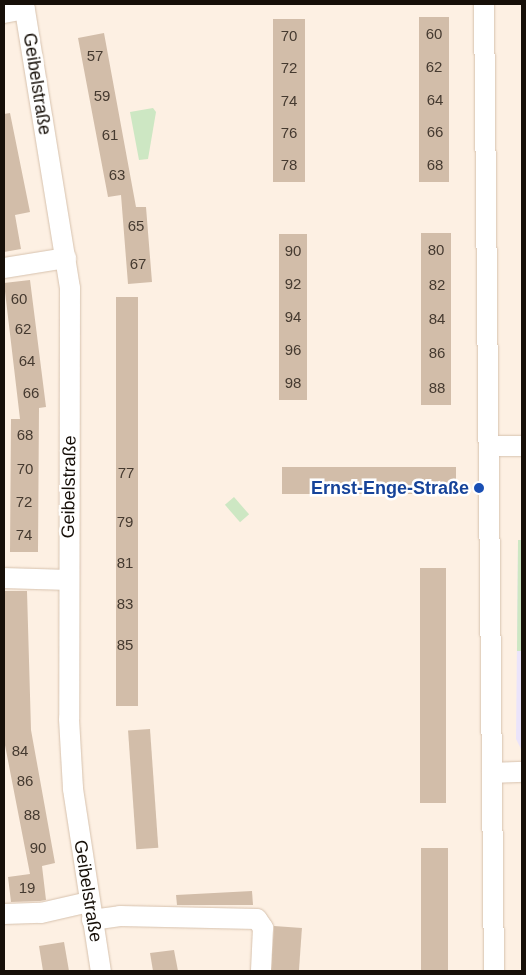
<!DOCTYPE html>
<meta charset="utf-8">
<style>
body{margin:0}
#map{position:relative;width:526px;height:975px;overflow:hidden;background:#fdf0e3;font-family:Helvetica,sans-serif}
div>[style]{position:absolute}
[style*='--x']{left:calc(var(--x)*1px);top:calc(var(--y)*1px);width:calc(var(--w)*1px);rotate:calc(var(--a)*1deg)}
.education>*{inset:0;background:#ebe4fa}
.green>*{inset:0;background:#cde7c3;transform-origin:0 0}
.building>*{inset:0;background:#d2bda9;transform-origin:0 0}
.roads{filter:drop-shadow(0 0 1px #d7c2ae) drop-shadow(0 0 1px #d7c2ae)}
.minor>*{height:20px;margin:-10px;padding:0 10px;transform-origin:10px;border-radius:10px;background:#fff}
.dots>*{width:14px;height:14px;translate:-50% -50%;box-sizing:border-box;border:2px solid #fff;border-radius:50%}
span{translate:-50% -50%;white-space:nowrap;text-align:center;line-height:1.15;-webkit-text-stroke:5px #fff;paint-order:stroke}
.number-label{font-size:15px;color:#453a30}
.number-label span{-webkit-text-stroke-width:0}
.street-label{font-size:18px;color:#160f08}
.transit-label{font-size:18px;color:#164399;font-weight:700}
.right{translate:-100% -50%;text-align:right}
.frame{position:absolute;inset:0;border:5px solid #160f08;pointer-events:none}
</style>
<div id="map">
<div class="education">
<i style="clip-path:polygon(518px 540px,522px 540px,522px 751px,516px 739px)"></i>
</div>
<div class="green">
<i style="clip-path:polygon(153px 108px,156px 112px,148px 159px,139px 160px,130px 112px)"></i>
<i style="left:234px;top:497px;width:23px;height:12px;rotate:49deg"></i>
<i style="clip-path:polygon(518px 540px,522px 540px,522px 651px,517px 651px)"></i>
</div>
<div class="building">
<i style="left:449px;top:17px;width:165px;height:30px;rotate:90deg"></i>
<i style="left:305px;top:19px;width:163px;height:32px;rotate:90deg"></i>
<i style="clip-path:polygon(104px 33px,136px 207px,146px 207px,152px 282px,128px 284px,121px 195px,108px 197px,78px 38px)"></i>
<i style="clip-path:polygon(10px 113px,30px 212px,15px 215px,21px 249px,4px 252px,4px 114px)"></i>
<i style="left:421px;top:233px;width:30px;height:172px"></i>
<i style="left:279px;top:234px;width:28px;height:166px"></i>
<i style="clip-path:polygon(30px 280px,46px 407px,39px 408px,38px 552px,10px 552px,11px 419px,20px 419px,4px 283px)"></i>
<i style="left:116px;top:297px;width:22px;height:409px"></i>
<i style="left:282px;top:467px;width:174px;height:27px"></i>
<i style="left:420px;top:568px;width:26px;height:235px"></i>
<i style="clip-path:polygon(4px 591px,27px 591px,31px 730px,55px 863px,42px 866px,46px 900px,40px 901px,11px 902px,8px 877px,30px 874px,4px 740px)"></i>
<i style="left:150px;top:729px;width:119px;height:22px;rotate:86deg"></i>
<i style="left:421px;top:848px;width:27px;height:123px"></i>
<i style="clip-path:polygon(252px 891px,253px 905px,177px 905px,176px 895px)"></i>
<i style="left:274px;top:926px;width:28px;height:45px;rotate:4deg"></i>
<i style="clip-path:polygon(64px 942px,69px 971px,43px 971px,39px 946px)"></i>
<i style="clip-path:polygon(174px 950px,178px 971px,153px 971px,150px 953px)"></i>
</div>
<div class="roads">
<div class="minor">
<i style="--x:24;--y:4;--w:288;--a:80.8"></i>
<i style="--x:70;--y:288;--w:431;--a:90.1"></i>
<i style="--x:69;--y:719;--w:70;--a:86.7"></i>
<i style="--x:73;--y:789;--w:184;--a:81.3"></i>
<i style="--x:484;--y:4;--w:967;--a:89.41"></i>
<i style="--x:4;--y:13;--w:21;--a:-11"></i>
<i style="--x:4;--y:268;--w:63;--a:-9.2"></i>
<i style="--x:489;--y:446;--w:33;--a:0"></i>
<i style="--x:4;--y:578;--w:64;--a:1.8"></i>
<i style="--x:492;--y:773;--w:30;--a:-2"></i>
<i style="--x:4;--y:914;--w:37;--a:-2"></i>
<i style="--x:41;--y:913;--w:49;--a:-12.9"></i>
<i style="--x:92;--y:920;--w:28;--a:-8"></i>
<i style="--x:120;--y:916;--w:137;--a:1.3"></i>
<i style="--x:257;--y:919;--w:11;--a:56"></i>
<i style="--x:263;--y:928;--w:43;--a:92.7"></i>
</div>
</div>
<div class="dots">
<i style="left:479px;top:488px;background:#1a4fb4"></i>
</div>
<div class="number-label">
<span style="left:434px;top:34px">60</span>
<span style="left:289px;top:36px">70</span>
<span style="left:95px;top:56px">57</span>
<span style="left:434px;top:67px">62</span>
<span style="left:289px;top:68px">72</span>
<span style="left:102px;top:96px">59</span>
<span style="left:435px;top:100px">64</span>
<span style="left:289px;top:101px">74</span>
<span style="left:435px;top:132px">66</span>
<span style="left:289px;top:133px">76</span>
<span style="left:110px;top:135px">61</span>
<span style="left:289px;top:165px">78</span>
<span style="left:435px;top:165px">68</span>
<span style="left:117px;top:175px">63</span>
<span style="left:136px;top:226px">65</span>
<span style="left:436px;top:250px">80</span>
<span style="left:293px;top:251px">90</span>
<span style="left:138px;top:264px">67</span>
<span style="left:293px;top:284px">92</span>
<span style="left:437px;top:285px">82</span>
<span style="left:19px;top:299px">60</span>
<span style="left:293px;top:317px">94</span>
<span style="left:437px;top:319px">84</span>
<span style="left:23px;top:329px">62</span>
<span style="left:293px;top:350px">96</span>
<span style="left:437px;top:353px">86</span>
<span style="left:27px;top:361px">64</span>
<span style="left:293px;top:383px">98</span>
<span style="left:437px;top:388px">88</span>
<span style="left:31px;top:393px">66</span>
<span style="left:25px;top:435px">68</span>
<span style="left:25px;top:469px">70</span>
<span style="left:126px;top:473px">77</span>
<span style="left:24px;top:502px">72</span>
<span style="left:125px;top:522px">79</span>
<span style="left:24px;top:535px">74</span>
<span style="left:125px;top:563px">81</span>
<span style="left:125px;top:604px">83</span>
<span style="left:125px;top:645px">85</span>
<span style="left:20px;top:751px">84</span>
<span style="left:25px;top:781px">86</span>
<span style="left:32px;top:815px">88</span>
<span style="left:38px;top:848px">90</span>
<span style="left:27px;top:888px">19</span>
</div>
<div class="street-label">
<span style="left:37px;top:84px;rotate:81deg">Geibelstraße</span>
<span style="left:69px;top:487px;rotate:-89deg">Geibelstraße</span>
<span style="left:88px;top:891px;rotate:81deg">Geibelstraße</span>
</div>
<div class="transit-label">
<span class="right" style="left:469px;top:488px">Ernst-Enge-Straße</span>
</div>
<div class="frame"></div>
</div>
